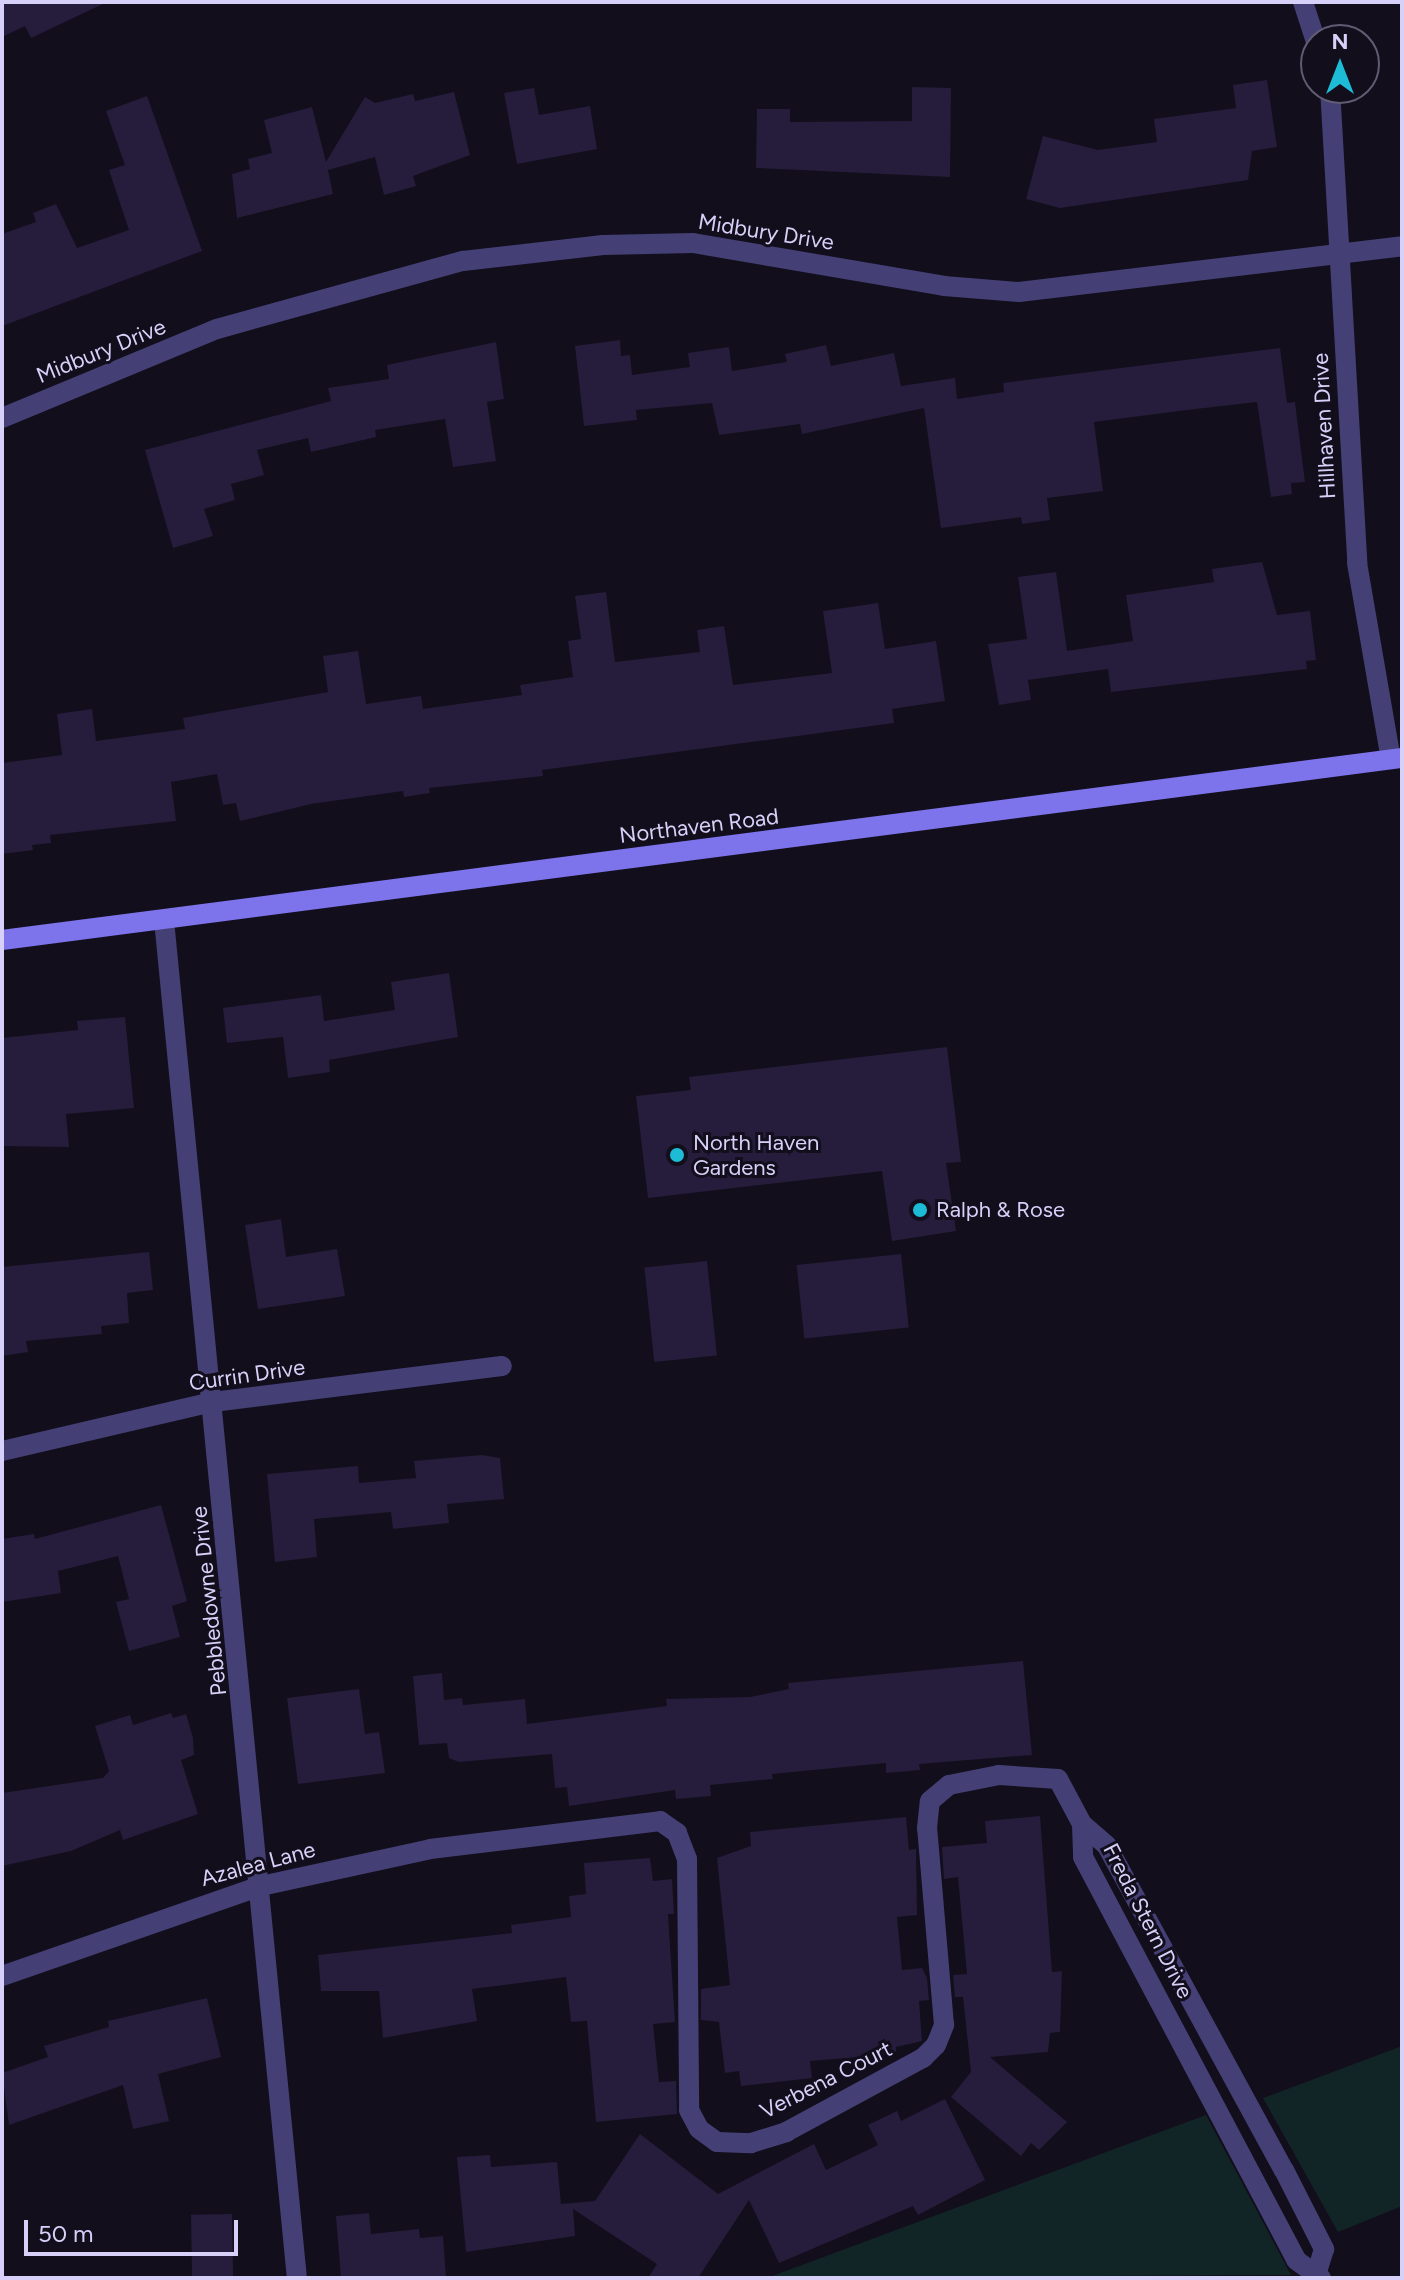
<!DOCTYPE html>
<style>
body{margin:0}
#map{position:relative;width:1404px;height:2280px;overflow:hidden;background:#120e1c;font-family:Figtree,sans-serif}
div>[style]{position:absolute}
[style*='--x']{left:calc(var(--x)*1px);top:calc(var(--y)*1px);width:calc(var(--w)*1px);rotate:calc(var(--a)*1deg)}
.green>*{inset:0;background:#122526}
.building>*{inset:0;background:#251d3b;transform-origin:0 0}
.street>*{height:20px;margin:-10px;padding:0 10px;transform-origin:10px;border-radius:10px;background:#444075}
.secondary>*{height:20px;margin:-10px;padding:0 10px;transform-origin:10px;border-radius:10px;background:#7d74ec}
.dots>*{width:22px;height:22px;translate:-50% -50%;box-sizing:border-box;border:4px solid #120e1c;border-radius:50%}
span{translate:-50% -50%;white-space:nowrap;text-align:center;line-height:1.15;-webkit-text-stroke:6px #120e1c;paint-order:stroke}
.street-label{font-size:22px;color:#d7d0f8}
.poi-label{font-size:22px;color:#d7d0f8}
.left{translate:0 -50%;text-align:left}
.frame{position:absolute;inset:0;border:4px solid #d7d0f8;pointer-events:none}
.north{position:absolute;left:1300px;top:24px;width:80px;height:80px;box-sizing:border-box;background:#120e1c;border:2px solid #615c74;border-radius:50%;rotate:0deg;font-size:22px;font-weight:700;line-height:32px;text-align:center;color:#d7d0f8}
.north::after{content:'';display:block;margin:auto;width:28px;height:36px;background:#1ebbd7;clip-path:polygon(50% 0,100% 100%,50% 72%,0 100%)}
.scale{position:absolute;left:24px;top:2220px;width:214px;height:36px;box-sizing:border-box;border:4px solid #d7d0f8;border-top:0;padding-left:10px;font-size:24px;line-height:28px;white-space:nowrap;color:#d7d0f8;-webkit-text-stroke:6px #120e1c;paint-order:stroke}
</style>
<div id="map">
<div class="green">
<i style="clip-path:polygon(1402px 2046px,1402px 2206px,1338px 2232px,1263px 2098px)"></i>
<i style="clip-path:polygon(1206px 2115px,1291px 2275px,767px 2278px)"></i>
</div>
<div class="building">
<i style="clip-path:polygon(2px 2px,107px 2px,31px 38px,25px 26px,2px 37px)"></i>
<i style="clip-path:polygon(1267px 80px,1277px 147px,1252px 151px,1248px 180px,1060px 208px,1026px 199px,1043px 136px,1098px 150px,1157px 142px,1154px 119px,1236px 108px,1233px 85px)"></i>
<i style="clip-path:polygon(912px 87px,951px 88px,950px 177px,756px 168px,757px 109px,790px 109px,790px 122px,912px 121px)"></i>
<i style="clip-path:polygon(534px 88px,539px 115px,590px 106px,597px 149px,517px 164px,504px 93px)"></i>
<i style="clip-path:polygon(454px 92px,470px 155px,413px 176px,416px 186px,384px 195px,375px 157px,328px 170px,333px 194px,237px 218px,232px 174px,250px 169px,248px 159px,272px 153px,264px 120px,312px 107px,326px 162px,365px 97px,375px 103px,413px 94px,415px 101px)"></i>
<i style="clip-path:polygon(147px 96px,202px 251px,2px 326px,2px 234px,36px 222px,33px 213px,56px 204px,77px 248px,129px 230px,109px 170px,125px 165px,106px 111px)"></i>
<i style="clip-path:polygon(620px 340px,621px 356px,630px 355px,632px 375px,690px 367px,688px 353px,729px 347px,732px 371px,787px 362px,785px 354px,826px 345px,831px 366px,894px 353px,901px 386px,955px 378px,957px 399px,1004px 392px,1003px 383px,1280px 348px,1287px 403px,1295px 402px,1305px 482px,1291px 483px,1292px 494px,1271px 497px,1257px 402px,1187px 410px,1094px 422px,1103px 491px,1047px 498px,1050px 520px,1022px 524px,1021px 517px,941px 528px,924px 408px,802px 434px,800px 424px,719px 435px,712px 403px,636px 410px,637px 420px,584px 426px,575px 346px)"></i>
<i style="clip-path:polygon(496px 342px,504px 399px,487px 402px,496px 461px,453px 467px,445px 419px,375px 430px,376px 437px,311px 452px,308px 438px,257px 450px,264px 475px,231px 484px,235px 500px,204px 509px,213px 536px,173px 548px,145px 450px,331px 401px,328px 388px,389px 379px,387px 365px)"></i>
<i style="clip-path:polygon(1262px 562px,1277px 615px,1310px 611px,1316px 660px,1306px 661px,1307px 669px,1111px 692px,1108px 669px,1028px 680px,1031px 700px,999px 705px,988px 644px,1027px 639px,1018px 577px,1056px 572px,1067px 651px,1133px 641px,1126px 595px,1214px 582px,1212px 569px)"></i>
<i style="clip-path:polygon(606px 592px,615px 662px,700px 652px,697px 630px,724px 626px,733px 685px,832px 673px,823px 611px,878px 603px,885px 649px,936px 641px,945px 701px,892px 709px,894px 723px,542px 770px,543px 776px,429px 788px,430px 793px,404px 797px,403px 791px,311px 804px,240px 821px,236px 803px,223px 805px,217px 774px,171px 782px,176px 821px,50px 835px,51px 843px,32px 845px,33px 850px,2px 854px,2px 763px,62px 755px,57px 714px,92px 709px,96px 741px,185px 729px,183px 718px,328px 692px,323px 656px,358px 651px,366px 704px,421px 696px,423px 709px,522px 695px,520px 685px,573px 677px,568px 641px,581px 639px,575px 596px)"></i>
<i style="clip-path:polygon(449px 973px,458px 1037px,329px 1060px,330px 1072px,288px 1078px,283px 1037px,227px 1043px,223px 1008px,321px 995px,324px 1021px,395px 1010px,391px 982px)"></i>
<i style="clip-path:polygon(125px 1017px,134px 1108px,66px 1114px,69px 1147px,2px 1146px,2px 1038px,78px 1030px,77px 1021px)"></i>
<i style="clip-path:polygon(947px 1047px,961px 1162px,946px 1163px,956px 1231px,892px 1241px,882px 1171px,648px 1198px,636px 1096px,691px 1090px,689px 1077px)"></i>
<i style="clip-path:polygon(281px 1219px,286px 1257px,337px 1249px,345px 1296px,258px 1309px,245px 1225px)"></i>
<i style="clip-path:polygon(149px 1252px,153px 1290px,127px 1293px,129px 1323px,101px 1326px,102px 1334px,26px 1341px,28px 1352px,2px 1356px,2px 1267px)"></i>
<i style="left:901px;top:1254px;width:74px;height:105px;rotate:84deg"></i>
<i style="left:707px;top:1261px;width:95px;height:63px;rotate:84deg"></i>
<i style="clip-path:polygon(482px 1455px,500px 1458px,504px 1499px,447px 1504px,449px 1523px,393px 1529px,391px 1512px,314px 1519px,317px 1557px,275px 1562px,267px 1474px,358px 1466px,359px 1483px,416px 1478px,414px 1461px)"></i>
<i style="clip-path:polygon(161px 1505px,187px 1601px,172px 1606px,180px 1637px,129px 1651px,116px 1602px,129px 1599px,118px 1556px,58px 1571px,61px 1593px,2px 1602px,2px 1539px,34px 1534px,35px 1539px)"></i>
<i style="clip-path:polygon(1023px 1661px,1032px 1755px,919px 1764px,920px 1770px,886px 1773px,886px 1763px,772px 1774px,773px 1779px,710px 1785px,711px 1796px,676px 1799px,675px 1790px,569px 1806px,567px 1787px,555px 1788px,552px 1754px,459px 1762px,449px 1758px,447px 1743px,419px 1745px,413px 1676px,442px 1673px,444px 1700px,462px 1698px,463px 1705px,525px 1699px,527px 1724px,667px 1706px,666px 1699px,750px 1697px,789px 1689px,788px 1683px)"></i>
<i style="clip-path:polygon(359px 1689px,365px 1734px,379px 1732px,385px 1773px,298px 1784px,287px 1698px)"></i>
<i style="clip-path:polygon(171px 1713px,173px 1718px,186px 1714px,193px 1738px,194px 1755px,181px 1760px,198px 1814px,123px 1840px,120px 1830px,71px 1851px,2px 1866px,2px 1793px,103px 1778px,109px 1771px,95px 1726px,130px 1715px,133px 1725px)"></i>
<i style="clip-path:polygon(1040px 1816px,1052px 1972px,1062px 1971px,1060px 2032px,1050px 2033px,1048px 2052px,990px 2057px,1067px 2122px,1039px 2150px,1031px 2143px,1021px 2156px,951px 2097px,971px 2072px,963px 1997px,955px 1997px,953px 1975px,967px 1974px,958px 1877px,944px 1879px,942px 1847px,987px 1843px,985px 1821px)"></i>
<i style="clip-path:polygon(906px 1817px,909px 1850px,916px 1849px,917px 1915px,897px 1917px,902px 1970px,922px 1968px,927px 1978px,929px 2000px,919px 2001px,922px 2041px,896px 2047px,896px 2054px,810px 2061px,812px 2078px,741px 2086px,739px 2071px,725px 2073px,719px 2022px,701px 2020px,701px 1989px,730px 1985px,717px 1858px,751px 1846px,750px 1832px)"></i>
<i style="clip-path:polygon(650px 1858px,653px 1881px,672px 1879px,674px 1914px,668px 1914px,675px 2022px,653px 2024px,659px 2082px,676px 2081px,677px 2114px,596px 2122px,587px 2021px,571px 2022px,566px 1977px,472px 1989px,477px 2021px,383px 2038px,379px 1991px,321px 1991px,318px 1955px,512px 1933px,511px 1925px,571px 1917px,569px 1896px,586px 1894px,584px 1863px)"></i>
<i style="clip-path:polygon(207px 1998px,221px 2057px,158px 2074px,169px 2121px,133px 2129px,123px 2085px,9px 2125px,2px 2073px,48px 2057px,44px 2046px,109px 2027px,108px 2021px)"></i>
<i style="clip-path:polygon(945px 2099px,985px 2180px,918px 2215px,913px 2206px,779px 2263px,749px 2200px,698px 2278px,648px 2278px,657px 2264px,573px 2209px,575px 2236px,466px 2252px,457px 2157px,490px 2155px,491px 2167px,557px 2162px,561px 2204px,595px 2201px,640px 2134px,718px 2194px,814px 2144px,826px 2170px,878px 2145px,868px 2125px,897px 2111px,901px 2121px)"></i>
<i style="clip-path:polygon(369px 2213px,371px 2234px,419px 2229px,420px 2238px,443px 2236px,446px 2278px,341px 2278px,336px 2216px)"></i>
<i style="left:232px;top:2214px;width:64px;height:41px;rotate:89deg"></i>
</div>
<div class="street">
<i style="--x:1303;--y:2;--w:42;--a:72"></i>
<i style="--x:1330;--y:88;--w:476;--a:86.7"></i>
<i style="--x:1357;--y:563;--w:199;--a:80.2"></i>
<i style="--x:2;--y:418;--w:233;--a:-22.5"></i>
<i style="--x:217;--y:329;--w:255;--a:-15.5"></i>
<i style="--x:463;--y:261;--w:141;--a:-6.5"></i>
<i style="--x:603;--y:245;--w:90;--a:-1.3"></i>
<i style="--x:693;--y:243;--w:255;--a:9.7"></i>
<i style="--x:944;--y:286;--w:75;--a:4.6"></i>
<i style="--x:1019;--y:292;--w:386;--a:-6.8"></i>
<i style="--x:164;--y:920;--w:1364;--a:84.41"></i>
<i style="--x:2;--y:1451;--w:217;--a:-13.1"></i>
<i style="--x:213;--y:1402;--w:291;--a:-7.1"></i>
<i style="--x:1082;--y:1824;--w:33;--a:88"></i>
<i style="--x:1083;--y:1857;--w:456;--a:62.1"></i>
<i style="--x:1296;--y:2260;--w:31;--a:36"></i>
<i style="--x:2;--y:1976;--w:274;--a:-19.2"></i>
<i style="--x:261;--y:1886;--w:173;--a:-12.3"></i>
<i style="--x:430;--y:1849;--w:232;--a:-6.9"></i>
<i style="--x:660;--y:1821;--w:21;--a:35"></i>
<i style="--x:677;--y:1833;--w:28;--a:69"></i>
<i style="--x:687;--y:1859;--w:251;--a:89.5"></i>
<i style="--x:689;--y:2110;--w:21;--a:62"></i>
<i style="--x:699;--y:2129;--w:22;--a:36"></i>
<i style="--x:717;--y:2142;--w:34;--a:2"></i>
<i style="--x:751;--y:2143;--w:37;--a:-17"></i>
<i style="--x:786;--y:2132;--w:156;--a:-28.4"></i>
<i style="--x:923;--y:2058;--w:18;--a:-45"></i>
<i style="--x:936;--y:2045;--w:22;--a:-68"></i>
<i style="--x:944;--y:2025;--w:198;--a:-94.9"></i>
<i style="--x:927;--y:1828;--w:27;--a:-84"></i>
<i style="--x:930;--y:1801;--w:25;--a:-40"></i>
<i style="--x:949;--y:1785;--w:51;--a:-11.3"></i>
<i style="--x:999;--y:1775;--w:59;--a:3.9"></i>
<i style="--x:1058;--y:1779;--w:51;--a:61.9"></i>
<i style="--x:1082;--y:1824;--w:33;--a:41"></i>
<i style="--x:1107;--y:1846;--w:369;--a:61.4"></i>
<i style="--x:1284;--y:2170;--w:89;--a:63.1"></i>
<i style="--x:1324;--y:2249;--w:24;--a:107"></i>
</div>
<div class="secondary">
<i style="--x:2;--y:940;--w:1412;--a:-7.41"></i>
</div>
<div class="dots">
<i style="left:677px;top:1155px;background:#1ebbd7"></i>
<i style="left:920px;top:1210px;background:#1ebbd7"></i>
</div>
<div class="street-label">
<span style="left:766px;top:232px;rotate:9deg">Midbury Drive</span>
<span style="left:101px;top:351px;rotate:-22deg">Midbury Drive</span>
<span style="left:1324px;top:426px;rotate:-93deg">Hillhaven Drive</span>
<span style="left:699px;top:826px;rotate:-7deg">Northaven Road</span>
<span style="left:247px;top:1375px;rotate:-8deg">Currin Drive</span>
<span style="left:209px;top:1601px;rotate:-96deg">Pebbledowne Drive</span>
<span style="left:258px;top:1864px;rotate:-15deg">Azalea Lane</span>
<span style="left:1148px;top:1921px;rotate:63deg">Freda Stern Drive</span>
<span style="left:826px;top:2080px;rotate:-27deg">Verbena Court</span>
</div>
<div class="poi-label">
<span class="left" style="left:693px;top:1155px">North Haven<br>Gardens</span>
<span class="left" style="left:936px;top:1210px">Ralph &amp; Rose</span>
</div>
<div class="frame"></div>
<div class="north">N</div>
<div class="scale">50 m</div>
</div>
